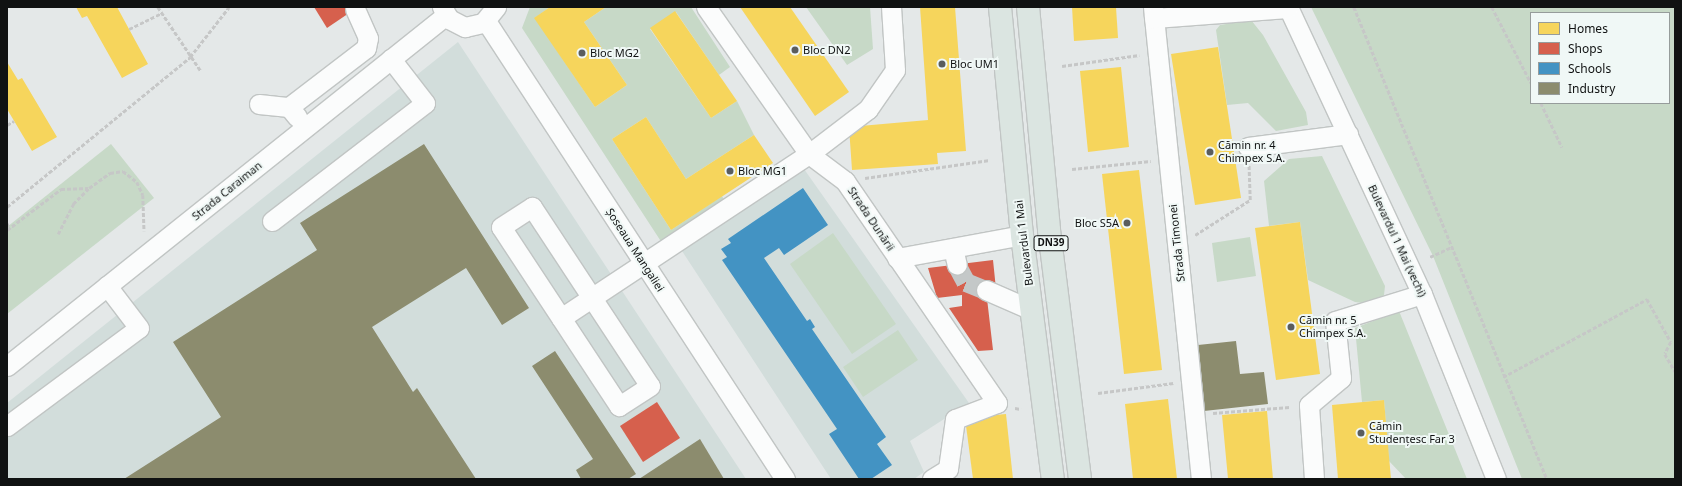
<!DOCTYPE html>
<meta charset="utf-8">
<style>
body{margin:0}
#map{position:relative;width:1682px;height:486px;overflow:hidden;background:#e4e8e8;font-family:"Noto Sans",sans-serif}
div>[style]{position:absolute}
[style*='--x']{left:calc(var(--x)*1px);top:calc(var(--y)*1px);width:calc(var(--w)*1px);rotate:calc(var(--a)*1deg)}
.built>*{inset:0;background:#d2dddb}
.green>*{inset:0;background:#c7d9c7}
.homes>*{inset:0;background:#f6d55c}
.shops>*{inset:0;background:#d6604d}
.schools>*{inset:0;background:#4393c3}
.industry>*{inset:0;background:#8c8c6e}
.minor-tunnel>*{height:19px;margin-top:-9.5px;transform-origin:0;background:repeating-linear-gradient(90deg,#c4c8c8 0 19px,transparent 0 29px)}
.path>*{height:2.5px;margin-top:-1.25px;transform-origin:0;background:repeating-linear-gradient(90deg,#c6c7c7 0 4px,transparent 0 6px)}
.roads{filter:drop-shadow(1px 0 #c1c5c4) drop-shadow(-1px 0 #c1c5c4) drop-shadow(0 1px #c1c5c4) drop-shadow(0 -1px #c1c5c4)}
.minor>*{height:19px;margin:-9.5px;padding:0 9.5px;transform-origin:9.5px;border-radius:9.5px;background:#fbfcfc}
.major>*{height:22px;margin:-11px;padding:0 11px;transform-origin:11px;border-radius:11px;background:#dbe5e1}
.dots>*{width:11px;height:11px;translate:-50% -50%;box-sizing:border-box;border:2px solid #f0f8f6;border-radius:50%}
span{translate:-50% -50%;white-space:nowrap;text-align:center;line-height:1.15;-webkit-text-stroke:4px #f0f8f6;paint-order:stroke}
.shield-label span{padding:1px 3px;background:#f0f8f6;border:1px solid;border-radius:3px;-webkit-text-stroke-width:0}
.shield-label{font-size:10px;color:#101212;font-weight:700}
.poi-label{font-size:11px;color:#101212}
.left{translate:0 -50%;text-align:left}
.right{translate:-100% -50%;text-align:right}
.street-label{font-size:11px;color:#101212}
.frame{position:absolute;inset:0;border:8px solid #101212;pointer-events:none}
.legend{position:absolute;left:1530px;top:12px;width:140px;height:92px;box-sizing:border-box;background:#f0f8f6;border:1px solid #969c9b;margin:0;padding:5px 7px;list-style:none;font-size:12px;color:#101212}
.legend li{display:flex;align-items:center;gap:8px;height:20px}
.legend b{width:20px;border:1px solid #969c9b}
</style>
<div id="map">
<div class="built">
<div style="clip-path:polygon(458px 42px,746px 479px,7px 479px,7px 403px)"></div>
<div style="clip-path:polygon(804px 169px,969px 403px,910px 441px,924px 472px,914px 479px,831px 479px,682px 251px)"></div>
</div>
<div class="green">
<div style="clip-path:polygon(530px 7px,550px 7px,535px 18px,595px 107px,627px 85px,584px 22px,606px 7px,691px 7px,730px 67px,719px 75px,676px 12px,650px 29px,711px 118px,737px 101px,754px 135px,686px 179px,646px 117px,612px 139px,671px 230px,722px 196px,726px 204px,662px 243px,522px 28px)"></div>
<div style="clip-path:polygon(806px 7px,870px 7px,873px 49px,847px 65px)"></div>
<div style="clip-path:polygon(evenodd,1311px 7px,1675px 7px,1675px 479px,1522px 479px,1433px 256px,1311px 7px,1531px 13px,1669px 13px,1669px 103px,1531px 103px,1531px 13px)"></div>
<div style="clip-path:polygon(1251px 20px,1263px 35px,1306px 112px,1308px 125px,1276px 131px,1248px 103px,1227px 105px,1216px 30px,1220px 25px)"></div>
<div style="clip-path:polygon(111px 144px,154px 198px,7px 314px,7px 227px)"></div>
<div style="clip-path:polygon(1322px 156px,1385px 286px,1384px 295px,1370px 304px,1355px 302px,1308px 280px,1300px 222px,1269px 226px,1264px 181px,1289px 159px)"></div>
<div style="clip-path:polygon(833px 233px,896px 324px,852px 354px,790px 264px)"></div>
<div style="clip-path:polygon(1250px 237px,1256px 276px,1217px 282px,1212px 243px)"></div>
<div style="clip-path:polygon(1399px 311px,1467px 479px,1406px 479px,1389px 461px,1384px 400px,1362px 402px,1355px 328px)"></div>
<div style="clip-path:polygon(898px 330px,918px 360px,863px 397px,843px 367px)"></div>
</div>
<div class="homes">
<div style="clip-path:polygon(76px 7px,117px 7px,148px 64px,122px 78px,87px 16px,82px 18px)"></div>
<div style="clip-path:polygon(550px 7px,606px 7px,584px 22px,627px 85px,595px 107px,534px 18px)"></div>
<div style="clip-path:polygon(740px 7px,790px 7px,849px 92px,815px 116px)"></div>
<div style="clip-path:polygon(920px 7px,955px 7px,966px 151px,937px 153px,938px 164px,852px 170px,849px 127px,928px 120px)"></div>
<div style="clip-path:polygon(1072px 7px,1116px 7px,1118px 38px,1074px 41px)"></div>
<div style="clip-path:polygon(675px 11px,737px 101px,711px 118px,650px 28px)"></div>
<div style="clip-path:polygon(1218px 47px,1241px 198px,1195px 205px,1171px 54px)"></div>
<div style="clip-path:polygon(7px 62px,18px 80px,22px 78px,57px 137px,32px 151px,7px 109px)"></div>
<div style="clip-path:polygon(1121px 67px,1129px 147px,1088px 152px,1080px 71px)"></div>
<div style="clip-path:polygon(646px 117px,686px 179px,754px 135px,773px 163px,671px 230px,612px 139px)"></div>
<div style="clip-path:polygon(1139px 170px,1162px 370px,1124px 374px,1102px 174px)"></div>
<div style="clip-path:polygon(1300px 222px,1320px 374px,1276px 380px,1255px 228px)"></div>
<div style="clip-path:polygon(1168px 399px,1177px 479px,1133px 479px,1125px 404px)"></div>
<div style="clip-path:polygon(1384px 400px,1391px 479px,1338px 479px,1332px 405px)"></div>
<div style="clip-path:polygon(1267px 411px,1273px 479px,1228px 479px,1222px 415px)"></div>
<div style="clip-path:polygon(1006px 414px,1013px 479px,973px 479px,965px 418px)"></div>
</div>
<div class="shops">
<div style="clip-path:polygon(314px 7px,358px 7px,327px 28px)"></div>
<div style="clip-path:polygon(993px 260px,996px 289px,986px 290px,993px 350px,978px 351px,949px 308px,962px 306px,962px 295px,937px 298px,928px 268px)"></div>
<div style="clip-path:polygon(657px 402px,680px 438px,643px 462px,620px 426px)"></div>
</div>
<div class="schools">
<div style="clip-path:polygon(803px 188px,828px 225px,784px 255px,779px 248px,764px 258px,807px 321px,810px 319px,815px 327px,812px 329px,886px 437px,877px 444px,892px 465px,871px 479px,859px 479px,829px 434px,837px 429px,722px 260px,727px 257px,721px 249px,731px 243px,728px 239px)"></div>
</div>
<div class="industry">
<div style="clip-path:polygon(424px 144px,529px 308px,502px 325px,466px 268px,372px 327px,413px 392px,417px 388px,476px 479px,124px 479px,221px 417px,173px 342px,317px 250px,300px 223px)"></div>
<div style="clip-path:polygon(1236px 341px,1240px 374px,1264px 372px,1268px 404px,1204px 411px,1198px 345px)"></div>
<div style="clip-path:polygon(555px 351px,636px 474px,628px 479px,581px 479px,576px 470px,593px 459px,532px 366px)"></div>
<div style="clip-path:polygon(700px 439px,724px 479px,639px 479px)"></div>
</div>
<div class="minor-tunnel">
<div style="--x:957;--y:265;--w:19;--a:62"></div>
<div style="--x:966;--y:282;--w:22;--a:22"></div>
</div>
<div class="path">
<div style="--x:158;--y:7;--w:77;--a:56.1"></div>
<div style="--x:1354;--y:7;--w:510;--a:67.76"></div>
<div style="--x:1492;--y:7;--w:85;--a:62.8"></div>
<div style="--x:129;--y:29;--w:37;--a:-26"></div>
<div style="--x:1062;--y:66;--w:78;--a:-8.1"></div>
<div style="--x:1541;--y:103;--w:49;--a:64.5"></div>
<div style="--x:7;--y:125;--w:8;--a:-30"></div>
<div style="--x:1072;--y:169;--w:79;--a:-5.8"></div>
<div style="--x:865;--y:178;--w:126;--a:-8.2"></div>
<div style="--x:7;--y:207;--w:237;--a:-39.3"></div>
<div style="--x:190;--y:57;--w:63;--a:-52"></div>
<div style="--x:7;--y:223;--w:7;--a:63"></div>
<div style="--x:7;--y:230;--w:68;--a:-37.2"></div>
<div style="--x:61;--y:189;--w:27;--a:-2"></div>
<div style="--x:58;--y:234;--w:34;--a:-63"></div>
<div style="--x:73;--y:204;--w:23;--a:-45"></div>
<div style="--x:89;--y:188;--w:26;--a:-36"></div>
<div style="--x:110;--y:173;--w:13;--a:-9"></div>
<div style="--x:123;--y:171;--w:18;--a:38"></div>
<div style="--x:137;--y:182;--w:14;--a:65"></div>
<div style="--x:143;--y:195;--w:36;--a:88"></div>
<div style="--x:1195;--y:235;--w:65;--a:-32.5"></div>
<div style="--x:1250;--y:200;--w:35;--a:-92"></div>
<div style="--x:1430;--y:257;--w:23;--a:-25"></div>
<div style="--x:1503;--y:377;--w:164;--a:-28.4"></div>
<div style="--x:1647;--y:299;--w:49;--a:60.8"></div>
<div style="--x:1671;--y:342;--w:13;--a:117"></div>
<div style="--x:1665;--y:354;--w:20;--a:60"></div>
<div style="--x:1098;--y:393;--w:76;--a:-7.6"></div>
<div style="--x:1015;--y:408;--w:6;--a:9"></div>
<div style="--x:1213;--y:413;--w:77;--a:-4.5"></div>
</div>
<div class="roads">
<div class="minor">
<div style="--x:442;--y:7;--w:14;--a:60"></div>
<div style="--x:449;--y:19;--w:18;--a:27"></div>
<div style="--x:465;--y:27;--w:18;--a:-13"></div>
<div style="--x:483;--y:23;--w:21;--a:-51"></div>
<div style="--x:706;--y:7;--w:179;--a:55"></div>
<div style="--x:809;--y:154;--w:45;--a:36.9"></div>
<div style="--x:845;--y:181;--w:269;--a:55.6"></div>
<div style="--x:997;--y:403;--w:45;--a:159.1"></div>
<div style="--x:955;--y:419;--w:50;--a:98"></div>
<div style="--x:948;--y:469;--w:19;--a:148"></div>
<div style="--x:1153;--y:7;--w:474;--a:84.2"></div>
<div style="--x:1288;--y:7;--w:317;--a:65"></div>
<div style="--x:1422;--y:294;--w:199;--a:68.2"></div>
<div style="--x:1154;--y:18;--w:134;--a:-4.3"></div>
<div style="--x:486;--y:21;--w:547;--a:56.86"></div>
<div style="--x:259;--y:104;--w:30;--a:6"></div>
<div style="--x:289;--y:107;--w:13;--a:51"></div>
<div style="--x:289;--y:107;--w:97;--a:-37.5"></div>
<div style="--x:366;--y:48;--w:10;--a:-79"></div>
<div style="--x:368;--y:38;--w:32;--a:-114"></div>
<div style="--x:1248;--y:147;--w:101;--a:-7.4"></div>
<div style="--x:532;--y:207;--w:214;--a:56.6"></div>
<div style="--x:650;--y:386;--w:37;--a:147"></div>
<div style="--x:619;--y:406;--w:214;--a:-123.4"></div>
<div style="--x:501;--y:227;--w:37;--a:-33"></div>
<div style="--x:272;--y:221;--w:193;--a:-37.6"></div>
<div style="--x:425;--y:103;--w:56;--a:-127.7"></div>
<div style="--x:953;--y:248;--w:17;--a:77"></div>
<div style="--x:897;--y:258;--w:127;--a:-10.4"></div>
<div style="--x:986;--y:290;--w:50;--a:23.5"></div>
<div style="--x:561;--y:318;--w:297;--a:-33.5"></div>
<div style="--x:809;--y:154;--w:74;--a:-37.3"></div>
<div style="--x:868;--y:109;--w:47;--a:-55.3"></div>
<div style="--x:895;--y:70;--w:63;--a:-93.6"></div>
<div style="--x:7;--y:366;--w:562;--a:-38.64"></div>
<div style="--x:7;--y:426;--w:164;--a:-36.6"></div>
<div style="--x:139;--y:328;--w:53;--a:-127.3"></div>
<div style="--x:1314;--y:479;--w:74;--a:-93.9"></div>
<div style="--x:1309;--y:405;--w:42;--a:-40.2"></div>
<div style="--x:1341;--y:378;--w:57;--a:-96"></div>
<div style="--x:1335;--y:321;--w:91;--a:-17.2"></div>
</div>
<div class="major">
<div style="--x:1000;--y:7;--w:229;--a:84.5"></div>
<div style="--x:1022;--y:235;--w:246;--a:82.8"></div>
<div style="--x:1028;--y:7;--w:224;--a:84.6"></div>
<div style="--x:1049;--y:230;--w:251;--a:82.9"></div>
</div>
</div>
<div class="dots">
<div style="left:795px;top:50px;background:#5a5d5d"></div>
<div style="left:582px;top:53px;background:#5a5d5d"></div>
<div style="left:942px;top:64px;background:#5a5d5d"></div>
<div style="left:1210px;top:152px;background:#5a5d5d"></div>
<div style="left:730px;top:171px;background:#5a5d5d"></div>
<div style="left:1127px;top:223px;background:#5a5d5d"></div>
<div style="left:1291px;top:327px;background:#5a5d5d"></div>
<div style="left:1361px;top:433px;background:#5a5d5d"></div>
</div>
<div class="shield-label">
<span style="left:1051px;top:243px">DN39</span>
</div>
<div class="poi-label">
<span class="left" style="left:803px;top:50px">Bloc DN2</span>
<span class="left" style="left:590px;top:53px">Bloc MG2</span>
<span class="left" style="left:950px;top:64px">Bloc UM1</span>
<span class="left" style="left:1218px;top:152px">Cămin nr. 4<br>Chimpex S.A.</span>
<span class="left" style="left:738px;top:171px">Bloc MG1</span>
<span class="right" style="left:1119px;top:223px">Bloc S5A</span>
<span class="left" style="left:1299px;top:327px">Cămin nr. 5<br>Chimpex S.A.</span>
<span class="left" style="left:1369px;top:433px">Cămin<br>Studențesc Far 3</span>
</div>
<div class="street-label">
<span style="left:227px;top:191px;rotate:-39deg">Strada Caraiman</span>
<span style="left:871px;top:219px;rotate:56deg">Strada Dunării</span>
<span style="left:1397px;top:241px;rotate:65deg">Bulevardul 1 Mai (vechi)</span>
<span style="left:1024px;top:243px;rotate:-97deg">Bulevardul 1 Mai</span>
<span style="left:1177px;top:243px;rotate:-96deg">Strada Timonei</span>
<span style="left:635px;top:250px;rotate:57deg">Șoseaua Mangaliei</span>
</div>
<div class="frame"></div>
<ul class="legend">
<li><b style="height:11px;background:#f6d55c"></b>Homes</li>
<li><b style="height:11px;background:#d6604d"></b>Shops</li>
<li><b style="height:11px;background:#4393c3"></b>Schools</li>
<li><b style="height:11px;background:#8c8c6e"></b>Industry</li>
</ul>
</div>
